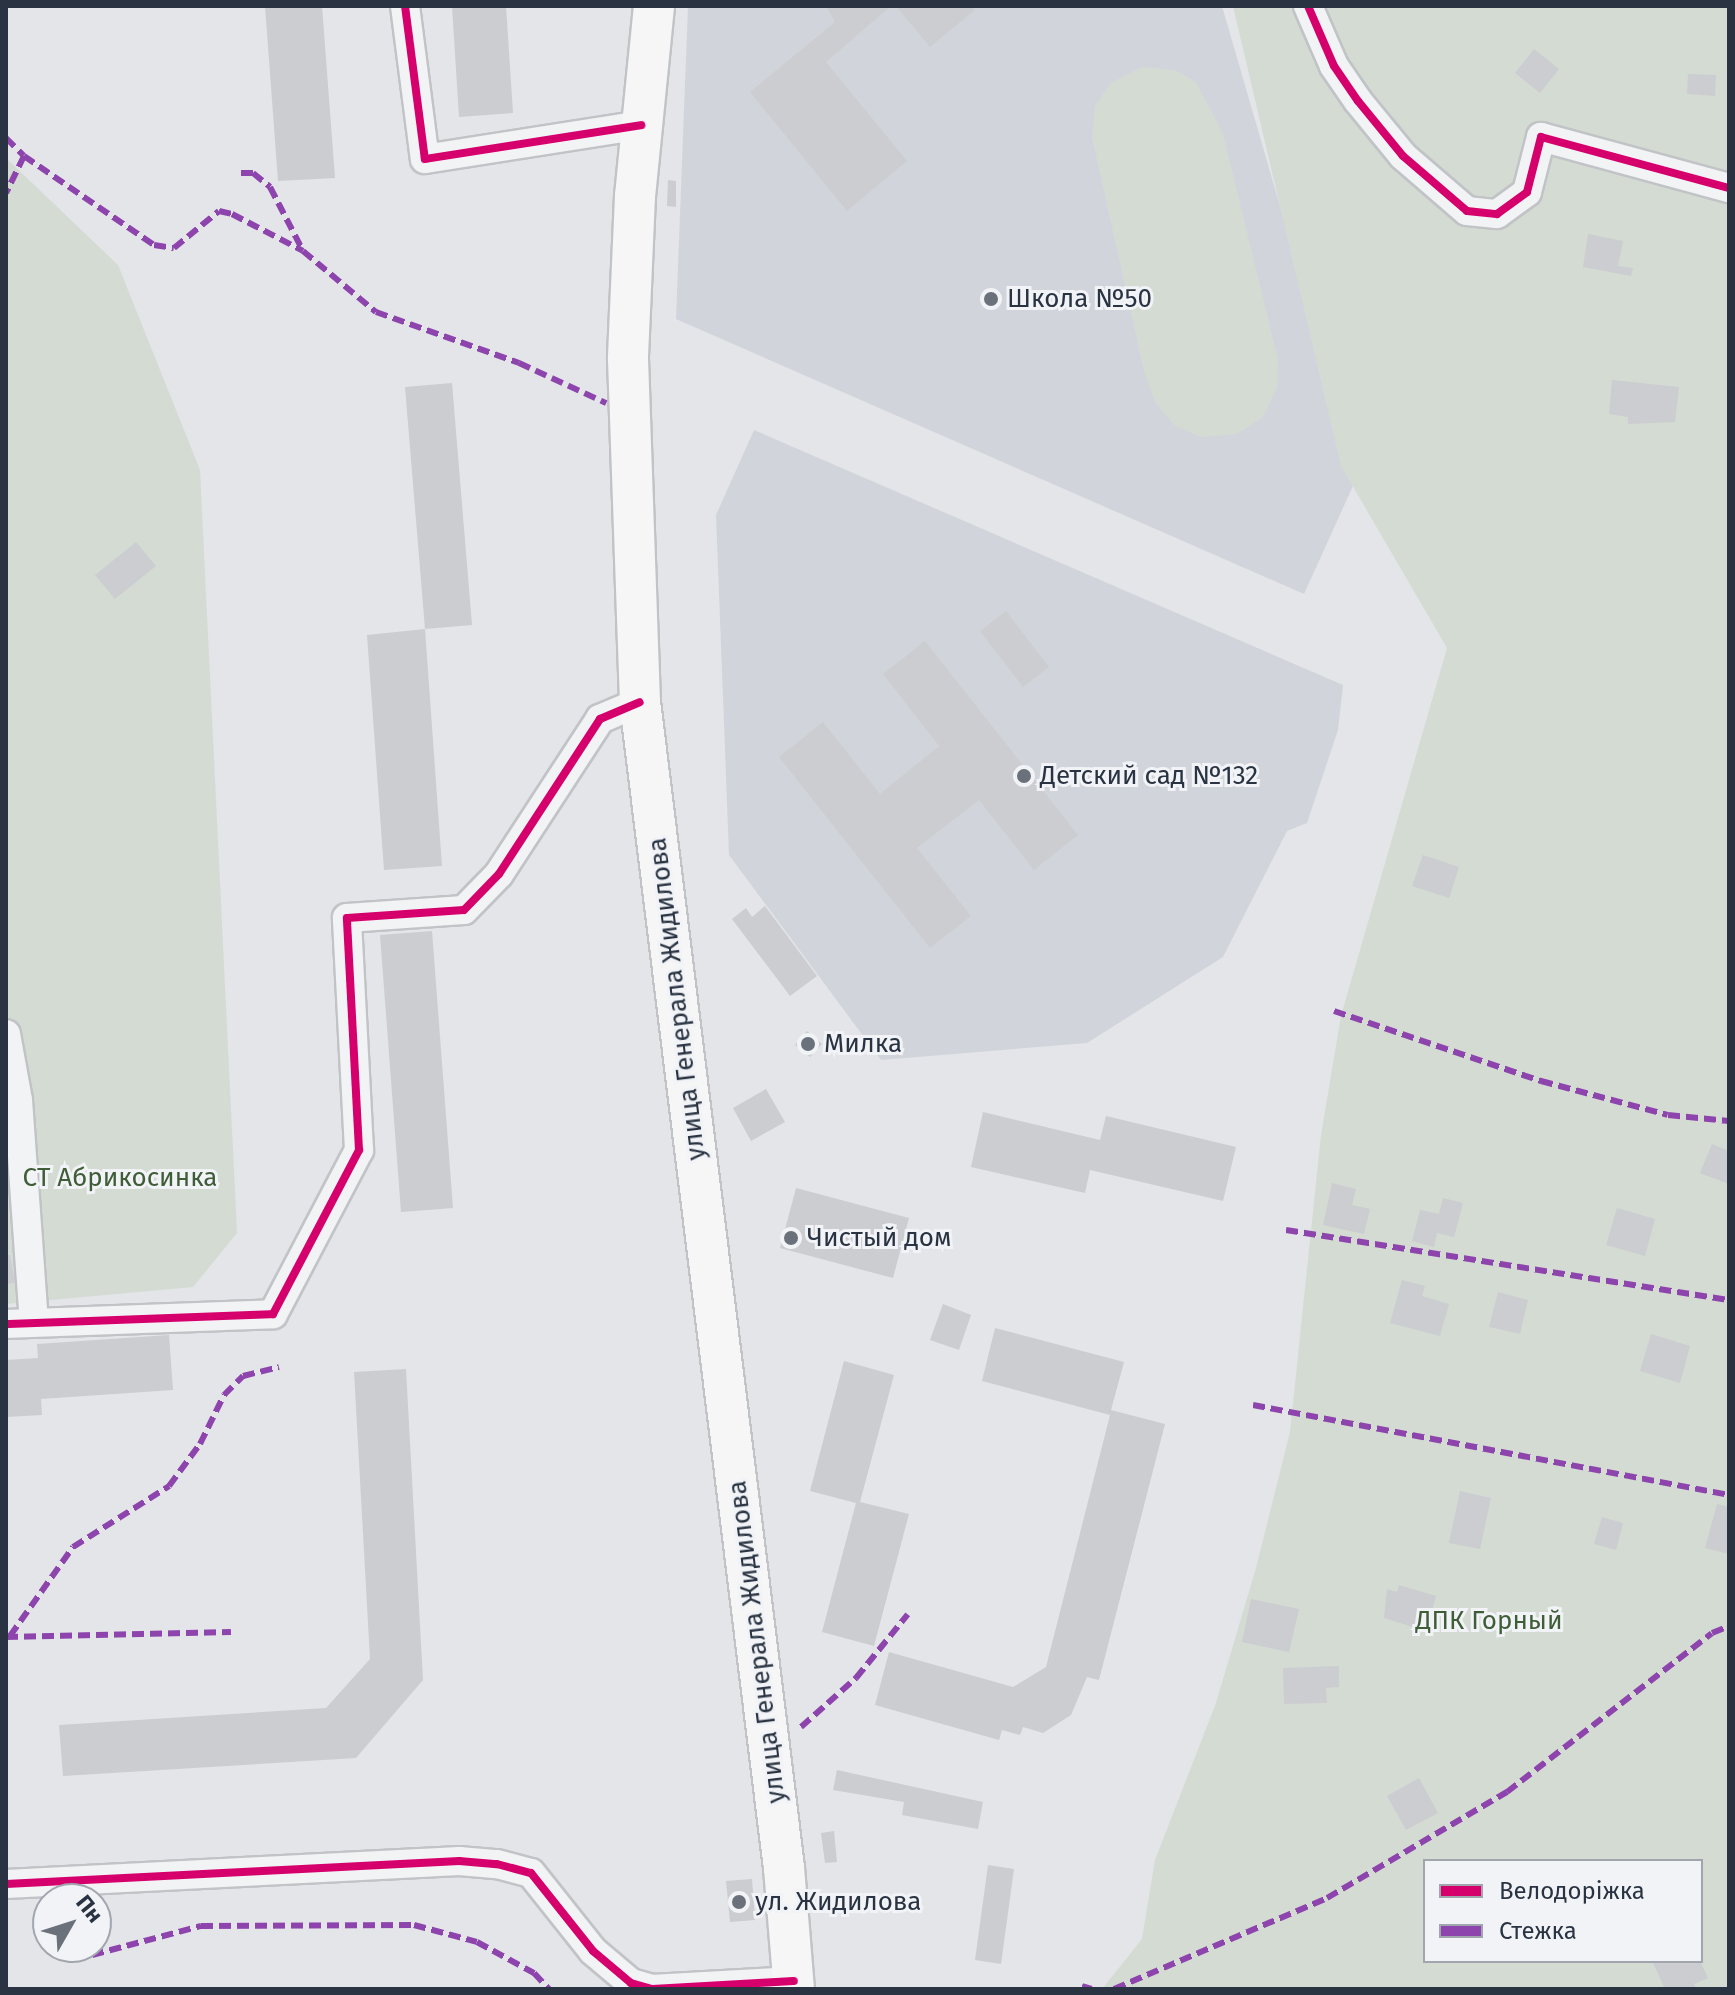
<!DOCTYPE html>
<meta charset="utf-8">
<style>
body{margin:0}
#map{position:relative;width:1735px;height:1995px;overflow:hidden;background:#e3e5e8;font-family:"Fira Sans",sans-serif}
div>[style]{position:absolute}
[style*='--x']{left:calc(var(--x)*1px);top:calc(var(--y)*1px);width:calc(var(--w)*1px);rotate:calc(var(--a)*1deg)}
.built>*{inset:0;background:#d1d5db}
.green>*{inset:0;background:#d4dbd3}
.building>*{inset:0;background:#cbcdd0}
.roads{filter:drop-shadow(2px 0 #c1c3c6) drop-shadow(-2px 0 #c1c3c6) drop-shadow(0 2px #c1c3c6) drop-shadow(0 -2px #c1c3c6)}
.minor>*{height:28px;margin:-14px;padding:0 14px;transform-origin:14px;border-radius:14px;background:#f2f3f5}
.secondary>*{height:40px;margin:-20px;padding:0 20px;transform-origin:20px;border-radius:20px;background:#f6f6f7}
.quiet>*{height:6px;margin-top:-3px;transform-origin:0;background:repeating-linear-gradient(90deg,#8e44ad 0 12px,transparent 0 18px)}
.cycleway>*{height:8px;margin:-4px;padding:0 4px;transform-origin:4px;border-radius:4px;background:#d6006c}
.dots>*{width:22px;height:22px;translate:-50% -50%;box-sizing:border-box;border:4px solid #f1f3f7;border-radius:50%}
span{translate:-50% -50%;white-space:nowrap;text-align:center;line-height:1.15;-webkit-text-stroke:6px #f1f3f7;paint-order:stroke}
.poi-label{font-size:26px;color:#293341}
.left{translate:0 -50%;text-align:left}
.street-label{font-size:26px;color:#293341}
.park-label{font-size:26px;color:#3f5d37}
.frame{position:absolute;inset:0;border:8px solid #293341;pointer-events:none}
.legend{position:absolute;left:1423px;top:1859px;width:280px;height:104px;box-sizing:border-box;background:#f1f3f7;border:2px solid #a1a6ae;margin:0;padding:10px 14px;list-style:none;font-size:24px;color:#293341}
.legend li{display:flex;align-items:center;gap:16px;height:40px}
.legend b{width:40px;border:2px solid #a1a6ae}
.north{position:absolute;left:32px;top:1883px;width:80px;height:80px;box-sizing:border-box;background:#f1f3f7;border:2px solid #a1a6ae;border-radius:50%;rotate:51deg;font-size:22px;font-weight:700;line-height:32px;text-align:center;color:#293341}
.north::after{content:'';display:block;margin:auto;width:28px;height:36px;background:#6a717b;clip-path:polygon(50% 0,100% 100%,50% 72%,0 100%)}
</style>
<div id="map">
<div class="built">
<div style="clip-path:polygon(688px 6px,1222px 6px,1358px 475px,1304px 594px,676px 319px)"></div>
<div style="clip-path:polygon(754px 430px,1343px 685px,1338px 730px,1307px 823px,1287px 831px,1223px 957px,1087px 1043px,881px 1060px,729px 855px,716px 515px)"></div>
</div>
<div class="green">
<div style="clip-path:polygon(evenodd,1233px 6px,1729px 6px,1729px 1989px,1102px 1989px,1142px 1939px,1155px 1860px,1216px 1703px,1256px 1568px,1290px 1432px,1321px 1135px,1341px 1016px,1447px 648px,1341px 466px,1233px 6px,1425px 1861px,1701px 1861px,1701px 1961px,1425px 1961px,1425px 1861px)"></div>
<div style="clip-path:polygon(1142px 67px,1175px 70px,1196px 82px,1223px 134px,1278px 360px,1277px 388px,1263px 417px,1237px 434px,1200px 437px,1174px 425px,1155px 402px,1144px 371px,1092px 137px,1095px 106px,1111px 83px)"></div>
<div style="clip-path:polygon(6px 158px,118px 265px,200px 470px,237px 1233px,193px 1287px,6px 1304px)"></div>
</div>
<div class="building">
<div style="clip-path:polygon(265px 6px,322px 6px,335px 178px,278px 181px)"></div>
<div style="clip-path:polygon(452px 6px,506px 6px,513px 113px,459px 117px)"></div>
<div style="clip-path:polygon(826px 6px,891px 6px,826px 62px,907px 161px,847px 211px,750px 92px,835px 22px)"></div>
<div style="clip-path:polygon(896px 6px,971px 6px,975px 10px,930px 47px)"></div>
<div style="clip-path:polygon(1534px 49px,1559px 69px,1540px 93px,1515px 73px)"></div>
<div style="clip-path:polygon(1688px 74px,1716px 75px,1715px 96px,1687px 94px)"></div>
<div style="clip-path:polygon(668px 180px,676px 181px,676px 207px,667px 206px)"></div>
<div style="clip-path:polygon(1588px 234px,1623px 241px,1618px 266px,1633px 268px,1631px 276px,1583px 267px)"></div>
<div style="clip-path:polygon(1612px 380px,1679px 387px,1675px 422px,1628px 424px,1628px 417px,1609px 414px)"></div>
<div style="clip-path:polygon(452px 383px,472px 625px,425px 629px,405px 387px)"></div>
<div style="clip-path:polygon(136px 542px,156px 566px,115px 599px,95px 575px)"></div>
<div style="clip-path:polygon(1006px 611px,1049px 667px,1023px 687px,980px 631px)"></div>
<div style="clip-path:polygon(425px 629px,442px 866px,384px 870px,367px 635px)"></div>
<div style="clip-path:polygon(925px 641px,1078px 835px,1034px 870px,979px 800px,917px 848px,971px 916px,930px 948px,779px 757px,823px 722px,880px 794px,939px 746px,883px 674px)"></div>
<div style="clip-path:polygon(1423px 855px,1459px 867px,1449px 898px,1412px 886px)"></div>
<div style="clip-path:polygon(765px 906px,817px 976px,790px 996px,732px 919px,746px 908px,752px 917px)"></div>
<div style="clip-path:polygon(432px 931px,453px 1208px,401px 1212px,380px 935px)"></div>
<div style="clip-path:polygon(807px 1031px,822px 1044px,810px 1057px,795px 1045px)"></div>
<div style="clip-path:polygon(766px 1089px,785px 1122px,751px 1141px,733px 1108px)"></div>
<div style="clip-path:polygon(983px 1112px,1100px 1140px,1106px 1116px,1236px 1147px,1223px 1201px,1090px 1170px,1085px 1193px,971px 1167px)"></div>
<div style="clip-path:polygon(1712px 1144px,1729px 1151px,1729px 1184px,1700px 1173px)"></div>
<div style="clip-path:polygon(1332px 1183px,1356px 1189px,1352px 1205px,1370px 1209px,1364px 1234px,1323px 1225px)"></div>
<div style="clip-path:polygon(796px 1188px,909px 1218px,893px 1278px,780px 1248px)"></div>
<div style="clip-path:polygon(1443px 1198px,1463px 1203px,1454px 1237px,1437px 1233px,1434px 1247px,1412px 1241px,1420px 1210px,1439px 1214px)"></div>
<div style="clip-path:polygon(1617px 1208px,1655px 1219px,1645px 1256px,1606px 1245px)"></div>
<div style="clip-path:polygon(6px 1255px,10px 1255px,15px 1283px,6px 1284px)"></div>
<div style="clip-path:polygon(1402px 1280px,1425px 1286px,1422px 1296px,1449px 1304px,1440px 1336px,1390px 1323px)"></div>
<div style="clip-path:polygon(1498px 1292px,1528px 1300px,1520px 1334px,1489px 1327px)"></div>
<div style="clip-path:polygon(943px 1304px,971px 1315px,959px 1350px,930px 1340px)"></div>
<div style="clip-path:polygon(995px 1328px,1124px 1362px,1111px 1410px,1165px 1424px,1099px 1680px,1087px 1677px,1071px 1715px,1043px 1733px,1023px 1727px,1020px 1735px,1002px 1730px,999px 1740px,875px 1705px,889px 1652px,1013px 1687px,1046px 1667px,1110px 1415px,982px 1381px)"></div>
<div style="clip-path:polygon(1651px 1334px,1690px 1346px,1680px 1383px,1640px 1371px)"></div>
<div style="clip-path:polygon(169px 1335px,173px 1390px,41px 1399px,42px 1415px,6px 1417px,6px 1360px,38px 1358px,37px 1344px)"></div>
<div style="clip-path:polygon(844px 1361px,894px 1375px,860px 1502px,909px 1514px,874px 1646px,822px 1632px,856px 1503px,810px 1491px)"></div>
<div style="clip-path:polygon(406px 1369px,423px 1680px,356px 1758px,63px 1776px,59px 1725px,326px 1708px,370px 1659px,354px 1372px)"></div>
<div style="clip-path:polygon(1460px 1491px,1491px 1498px,1480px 1549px,1449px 1543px)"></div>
<div style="clip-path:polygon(1717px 1504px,1729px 1507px,1729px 1554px,1705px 1548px)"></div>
<div style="clip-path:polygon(1602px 1517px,1623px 1523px,1616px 1550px,1594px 1544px)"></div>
<div style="clip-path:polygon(1399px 1585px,1436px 1596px,1426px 1631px,1384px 1618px,1387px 1589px,1397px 1592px)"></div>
<div style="clip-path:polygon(1251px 1599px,1299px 1609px,1289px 1652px,1242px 1642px)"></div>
<div style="clip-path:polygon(1339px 1666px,1339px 1687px,1326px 1688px,1327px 1703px,1284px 1704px,1283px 1668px)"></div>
<div style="clip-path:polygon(837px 1770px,983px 1802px,978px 1829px,902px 1815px,904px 1802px,833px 1790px)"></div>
<div style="clip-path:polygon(1419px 1778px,1438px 1813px,1406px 1830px,1387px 1796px)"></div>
<div style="clip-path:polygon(834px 1831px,837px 1862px,825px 1863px,821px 1833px)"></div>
<div style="clip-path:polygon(988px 1865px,1014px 1869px,1001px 1964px,975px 1960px)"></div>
<div style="clip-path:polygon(752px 1879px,755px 1920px,730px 1922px,726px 1881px)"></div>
<div style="clip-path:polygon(1700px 1961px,1708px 1978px,1694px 1984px,1696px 1989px,1665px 1989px,1653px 1963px)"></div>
</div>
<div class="roads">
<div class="minor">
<div style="--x:405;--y:6;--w:154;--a:82.6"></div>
<div style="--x:425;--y:159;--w:219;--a:-8.9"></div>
<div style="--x:1308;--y:6;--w:65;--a:66.6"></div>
<div style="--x:1334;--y:66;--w:42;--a:55.6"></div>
<div style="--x:1358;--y:101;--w:71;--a:50.7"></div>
<div style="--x:1403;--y:156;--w:84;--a:40.7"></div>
<div style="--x:1467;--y:211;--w:30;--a:6"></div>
<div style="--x:1497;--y:214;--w:37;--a:-36"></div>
<div style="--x:1527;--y:192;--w:57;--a:-75.7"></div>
<div style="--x:1541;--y:137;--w:195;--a:15.2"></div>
<div style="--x:6;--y:1034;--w:67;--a:79.7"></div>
<div style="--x:18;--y:1100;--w:222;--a:85.9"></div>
<div style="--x:6;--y:1324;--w:267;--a:-2.1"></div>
<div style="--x:273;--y:1314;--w:185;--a:-62.3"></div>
<div style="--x:359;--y:1150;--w:232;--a:-93"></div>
<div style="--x:347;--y:918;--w:117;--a:-3.9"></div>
<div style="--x:464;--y:910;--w:50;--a:-45.8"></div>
<div style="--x:499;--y:874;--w:185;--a:-56.9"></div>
<div style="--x:600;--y:719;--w:43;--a:-23"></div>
<div style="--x:6;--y:1884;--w:454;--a:-2.9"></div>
<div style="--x:459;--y:1861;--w:38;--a:5"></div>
<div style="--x:497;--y:1864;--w:35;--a:15"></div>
<div style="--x:531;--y:1873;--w:100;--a:51.5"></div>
<div style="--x:593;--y:1951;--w:50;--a:40.1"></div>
<div style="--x:631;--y:1983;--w:22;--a:16"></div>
<div style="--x:652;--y:1989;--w:142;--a:-3.2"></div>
</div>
<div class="secondary">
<div style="--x:654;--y:6;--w:191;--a:95.7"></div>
<div style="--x:635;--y:196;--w:163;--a:92.5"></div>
<div style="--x:628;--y:359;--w:343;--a:88"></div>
<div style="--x:640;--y:702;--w:1175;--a:82.96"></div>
<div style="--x:784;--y:1868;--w:121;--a:85.3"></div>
</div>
</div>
<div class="quiet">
<div style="--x:6;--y:138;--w:25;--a:45"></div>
<div style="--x:24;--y:156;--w:41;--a:115.9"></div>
<div style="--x:24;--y:156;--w:158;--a:34.4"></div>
<div style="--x:154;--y:245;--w:20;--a:9"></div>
<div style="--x:174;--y:248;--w:58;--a:-39.4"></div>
<div style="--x:219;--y:211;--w:13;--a:13"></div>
<div style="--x:232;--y:214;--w:80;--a:27.5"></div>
<div style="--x:303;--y:251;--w:95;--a:39.9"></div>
<div style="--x:376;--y:312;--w:152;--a:19.6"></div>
<div style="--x:519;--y:363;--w:96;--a:24.7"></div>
<div style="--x:241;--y:173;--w:12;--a:0"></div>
<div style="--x:253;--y:173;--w:22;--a:39"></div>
<div style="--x:270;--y:187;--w:72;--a:62.7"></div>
<div style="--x:1334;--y:1011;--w:219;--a:18.7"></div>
<div style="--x:1541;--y:1081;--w:131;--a:15"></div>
<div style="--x:1668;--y:1115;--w:61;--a:5.6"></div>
<div style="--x:1286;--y:1230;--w:448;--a:9"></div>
<div style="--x:1253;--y:1405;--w:484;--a:10.7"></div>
<div style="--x:10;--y:1636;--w:109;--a:-54.7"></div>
<div style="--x:73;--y:1547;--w:114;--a:-32.4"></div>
<div style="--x:169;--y:1486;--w:52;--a:-53.6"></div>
<div style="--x:200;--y:1444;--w:55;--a:-63.9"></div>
<div style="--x:224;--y:1395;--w:27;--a:-45"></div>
<div style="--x:243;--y:1376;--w:37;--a:-14"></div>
<div style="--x:6;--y:1637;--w:225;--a:-1.3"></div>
<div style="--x:801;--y:1727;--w:74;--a:-41.7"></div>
<div style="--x:856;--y:1678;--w:82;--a:-50.9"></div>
<div style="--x:92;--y:1955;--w:113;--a:-14.9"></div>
<div style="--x:201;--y:1926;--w:213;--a:-0.3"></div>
<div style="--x:414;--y:1925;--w:65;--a:15.1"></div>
<div style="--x:477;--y:1942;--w:65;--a:28.5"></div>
<div style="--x:534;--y:1973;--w:22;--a:47"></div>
<div style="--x:1082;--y:1986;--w:10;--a:17"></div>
<div style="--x:1114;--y:1989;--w:232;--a:-23.1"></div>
<div style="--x:1327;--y:1898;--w:209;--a:-30.5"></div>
<div style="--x:1507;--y:1792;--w:259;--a:-37.8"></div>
<div style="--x:1712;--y:1633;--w:18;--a:-22"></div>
</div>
<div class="cycleway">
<div style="--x:405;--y:6;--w:154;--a:82.6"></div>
<div style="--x:425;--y:159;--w:219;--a:-8.9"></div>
<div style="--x:1308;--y:6;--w:65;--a:66.6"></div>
<div style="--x:1334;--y:66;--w:42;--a:55.6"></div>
<div style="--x:1358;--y:101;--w:71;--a:50.7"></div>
<div style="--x:1403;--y:156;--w:84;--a:40.7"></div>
<div style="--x:1467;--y:211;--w:30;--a:6"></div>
<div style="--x:1497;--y:214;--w:37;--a:-36"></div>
<div style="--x:1527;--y:192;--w:57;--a:-75.7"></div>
<div style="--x:1541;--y:137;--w:195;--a:15.2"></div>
<div style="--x:6;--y:1324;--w:267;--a:-2.1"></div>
<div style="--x:273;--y:1314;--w:185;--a:-62.3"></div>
<div style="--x:359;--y:1150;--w:232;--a:-93"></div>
<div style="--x:347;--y:918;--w:117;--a:-3.9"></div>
<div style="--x:464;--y:910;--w:50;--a:-45.8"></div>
<div style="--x:499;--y:874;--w:185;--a:-56.9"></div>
<div style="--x:600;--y:719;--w:43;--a:-23"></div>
<div style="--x:6;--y:1884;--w:454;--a:-2.9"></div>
<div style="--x:459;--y:1861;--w:38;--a:5"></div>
<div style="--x:497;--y:1864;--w:35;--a:15"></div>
<div style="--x:531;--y:1873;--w:100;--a:51.5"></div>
<div style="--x:593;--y:1951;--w:50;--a:40.1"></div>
<div style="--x:631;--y:1983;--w:22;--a:16"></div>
<div style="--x:652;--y:1989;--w:142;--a:-3.2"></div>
</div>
<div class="dots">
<div style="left:991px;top:299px;background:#6a717b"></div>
<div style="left:1024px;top:776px;background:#6a717b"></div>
<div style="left:808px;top:1044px;background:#6a717b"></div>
<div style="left:791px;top:1238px;background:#6a717b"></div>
<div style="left:739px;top:1902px;background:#6a717b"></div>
</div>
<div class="poi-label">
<span class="left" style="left:1007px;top:299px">Школа №50</span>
<span class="left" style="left:1040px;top:776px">Детский сад №132</span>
<span class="left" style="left:824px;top:1044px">Милка</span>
<span class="left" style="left:807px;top:1238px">Чистый дом</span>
<span class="left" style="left:755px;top:1902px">ул. Жидилова</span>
</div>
<div class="street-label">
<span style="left:677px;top:999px;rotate:-97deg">улица Генерала Жидилова</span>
<span style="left:757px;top:1642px;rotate:-97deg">улица Генерала Жидилова</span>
</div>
<div class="park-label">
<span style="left:120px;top:1178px">СТ Абрикосинка</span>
<span style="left:1489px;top:1621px">ДПК Горный</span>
</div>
<div class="frame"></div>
<ul class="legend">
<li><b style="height:10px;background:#d6006c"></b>Велодоріжка</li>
<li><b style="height:10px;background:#8e44ad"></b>Стежка</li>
</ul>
<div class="north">Пн</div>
</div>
